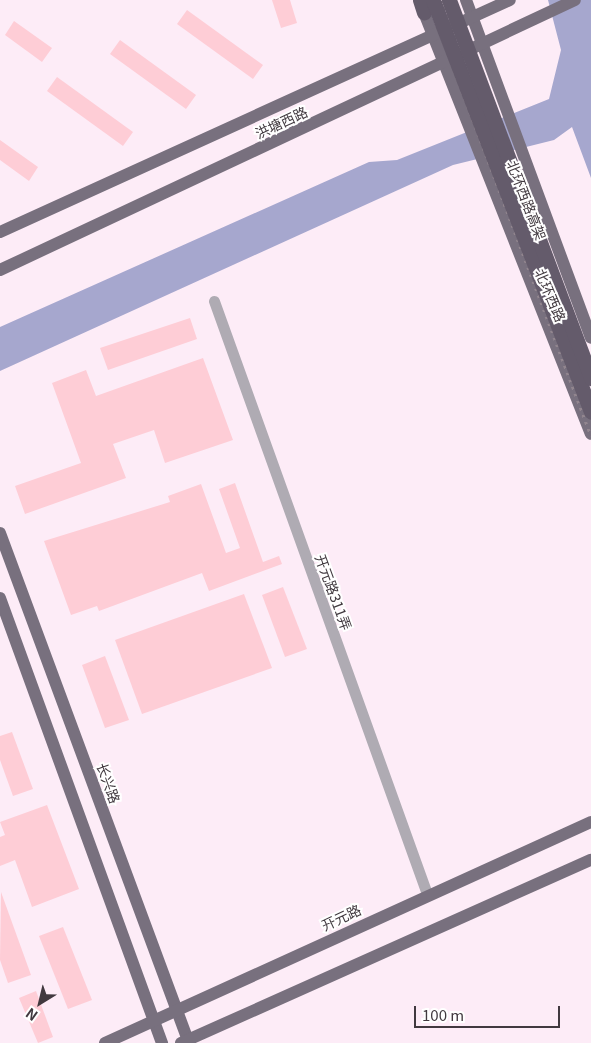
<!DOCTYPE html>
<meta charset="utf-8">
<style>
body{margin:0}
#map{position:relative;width:591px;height:1043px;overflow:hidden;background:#fdecf7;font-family:Georgia,"Noto Sans SC",serif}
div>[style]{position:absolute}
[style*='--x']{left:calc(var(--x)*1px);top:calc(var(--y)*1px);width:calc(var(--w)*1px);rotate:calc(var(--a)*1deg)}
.water>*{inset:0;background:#a6a7ce}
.building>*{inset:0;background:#fecdd6}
.minor>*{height:11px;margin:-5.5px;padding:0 5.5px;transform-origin:5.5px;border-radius:5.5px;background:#afabb3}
.major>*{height:12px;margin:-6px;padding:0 6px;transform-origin:6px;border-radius:6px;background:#78707e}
.highway>*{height:15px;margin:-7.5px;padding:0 7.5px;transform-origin:7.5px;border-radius:7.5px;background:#645b6b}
.rail>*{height:3px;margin-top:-1.5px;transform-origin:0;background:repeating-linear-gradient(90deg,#92868f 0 2.5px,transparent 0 7.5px)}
.highway-bridge>*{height:15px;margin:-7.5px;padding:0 7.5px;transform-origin:7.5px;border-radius:7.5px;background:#645b6b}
span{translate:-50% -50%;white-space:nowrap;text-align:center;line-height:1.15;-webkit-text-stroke:4px #fff;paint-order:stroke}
.street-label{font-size:14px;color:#41393f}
.north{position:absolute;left:15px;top:978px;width:50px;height:50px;-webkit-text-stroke:4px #fff;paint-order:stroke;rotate:216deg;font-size:14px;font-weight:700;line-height:20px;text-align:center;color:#41393f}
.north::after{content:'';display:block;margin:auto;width:18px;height:22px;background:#41393f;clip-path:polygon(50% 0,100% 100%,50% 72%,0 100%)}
.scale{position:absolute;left:414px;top:1006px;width:146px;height:22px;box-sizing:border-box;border:2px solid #41393f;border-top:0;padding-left:6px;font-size:15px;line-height:18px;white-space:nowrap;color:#41393f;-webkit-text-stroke:4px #fff;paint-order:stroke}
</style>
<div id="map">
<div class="water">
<div style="clip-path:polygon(548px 0,591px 0,591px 178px,572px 127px,554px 140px,453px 165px,0 371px,0 327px,369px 162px,397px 160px,549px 99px,561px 50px)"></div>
</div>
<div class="building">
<div style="clip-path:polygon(272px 0,290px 0,297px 23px,281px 28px)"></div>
<div style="clip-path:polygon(187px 10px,263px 65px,253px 79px,177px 24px)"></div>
<div style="clip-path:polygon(14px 21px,52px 48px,42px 62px,5px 35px)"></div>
<div style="clip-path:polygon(120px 40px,196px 95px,186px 109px,110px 54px)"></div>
<div style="clip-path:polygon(57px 77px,133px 132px,123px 146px,47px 91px)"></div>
<div style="clip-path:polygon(0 140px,38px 167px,29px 181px,0 160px)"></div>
<div style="clip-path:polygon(190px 318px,197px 339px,108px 370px,100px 348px)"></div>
<div style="clip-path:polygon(203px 358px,233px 440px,165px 463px,154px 430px,113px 444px,126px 478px,25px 514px,15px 486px,81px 463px,52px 383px,86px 370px,96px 396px)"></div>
<div style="clip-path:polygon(235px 483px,263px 562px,279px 556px,282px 564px,209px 591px,202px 573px,99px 611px,97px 606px,71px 615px,44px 541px,170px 502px,168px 496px,201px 484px,226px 553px,240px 548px,219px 489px)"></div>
<div style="clip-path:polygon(283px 587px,307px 649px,285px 657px,262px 595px)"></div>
<div style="clip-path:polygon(244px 594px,272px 668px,142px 714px,115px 640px)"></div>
<div style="clip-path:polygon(105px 656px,129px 720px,105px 728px,82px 665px)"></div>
<div style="clip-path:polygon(12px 732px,33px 789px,13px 796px,0 760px,0 736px)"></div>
<div style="clip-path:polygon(47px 805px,79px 889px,32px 907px,15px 860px,0 866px,0 837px,5px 835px,0 822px)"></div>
<div style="clip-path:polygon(1px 892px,31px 975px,8px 983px,0 960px)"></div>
<div style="clip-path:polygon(63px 927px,92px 1000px,68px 1009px,39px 936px)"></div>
<div style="clip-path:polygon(36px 991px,53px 1037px,38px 1043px,19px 998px)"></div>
</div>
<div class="minor">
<div style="--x:214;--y:301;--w:630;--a:70.24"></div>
</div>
<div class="major">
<div style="--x:466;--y:0;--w:360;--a:69.7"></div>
<div style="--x:421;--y:5;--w:461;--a:68.4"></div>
<div style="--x:0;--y:232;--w:560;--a:-24.46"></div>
<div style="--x:0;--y:270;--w:635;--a:-25.15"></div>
<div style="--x:0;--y:533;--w:544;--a:69.67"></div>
<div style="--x:0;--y:598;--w:474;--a:70"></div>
<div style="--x:105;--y:1043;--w:534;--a:-24.45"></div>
<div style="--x:181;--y:1043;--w:449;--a:-24.1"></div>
</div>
<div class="highway">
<div style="--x:420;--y:0;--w:13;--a:72"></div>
</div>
<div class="rail">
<div style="--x:428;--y:0;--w:465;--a:69.5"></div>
<div style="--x:442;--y:0;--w:425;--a:69.5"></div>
</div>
<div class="highway-bridge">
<div style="--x:433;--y:0;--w:441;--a:69"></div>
<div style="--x:449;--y:0;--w:404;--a:69.4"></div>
</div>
<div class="street-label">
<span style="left:281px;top:122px;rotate:-25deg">洪塘西路</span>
<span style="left:527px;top:200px;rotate:69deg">北环西路高架</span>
<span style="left:551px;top:295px;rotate:67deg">北环西路</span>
<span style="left:334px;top:592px;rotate:70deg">开元路311弄</span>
<span style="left:109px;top:783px;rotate:70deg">长兴路</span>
<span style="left:341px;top:917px;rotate:-25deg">开元路</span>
</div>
<div class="north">N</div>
<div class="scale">100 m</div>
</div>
